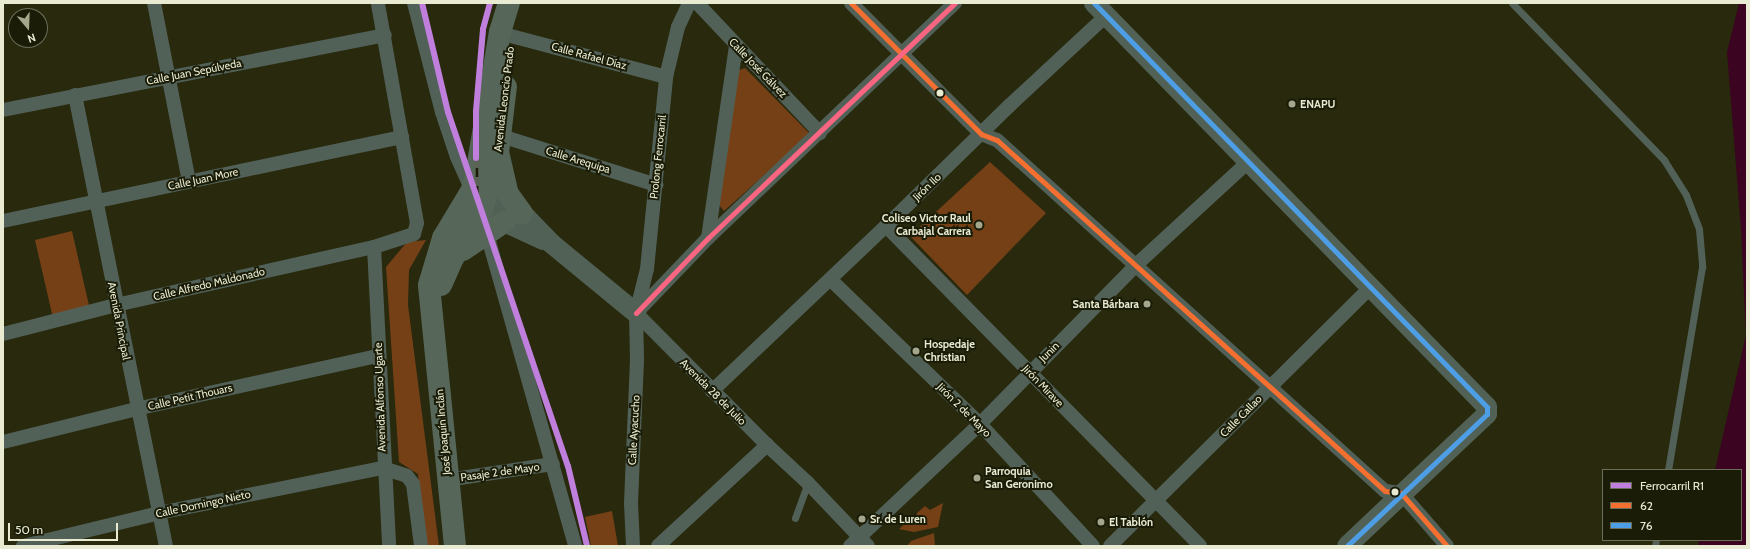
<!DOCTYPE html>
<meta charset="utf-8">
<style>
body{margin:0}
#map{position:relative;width:1750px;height:549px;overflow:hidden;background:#28290d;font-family:Cabin,sans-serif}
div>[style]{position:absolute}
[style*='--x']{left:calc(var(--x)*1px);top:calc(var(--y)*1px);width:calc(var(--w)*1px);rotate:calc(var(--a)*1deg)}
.green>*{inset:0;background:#764017}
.water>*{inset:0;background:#3b0421}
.lane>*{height:7px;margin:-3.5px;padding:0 3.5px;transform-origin:3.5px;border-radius:3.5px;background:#526158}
.street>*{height:14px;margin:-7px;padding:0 7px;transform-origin:7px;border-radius:7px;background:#526158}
.secondary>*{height:20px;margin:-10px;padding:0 10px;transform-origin:10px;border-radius:10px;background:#526155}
.primary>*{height:22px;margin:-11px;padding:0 11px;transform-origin:11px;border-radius:11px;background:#56675a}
.rail>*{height:4.5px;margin-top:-2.25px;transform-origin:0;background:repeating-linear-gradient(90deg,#1a1c07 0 9px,#5b6354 0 18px);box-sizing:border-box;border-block:1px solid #5b6354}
.bus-1>*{height:5px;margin:-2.5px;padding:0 2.5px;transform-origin:2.5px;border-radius:2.5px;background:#f46f30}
.bus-2>*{height:5px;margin:-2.5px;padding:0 2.5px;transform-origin:2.5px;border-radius:2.5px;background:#4d9ee5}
.bus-3>*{height:5px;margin:-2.5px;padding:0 2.5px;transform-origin:2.5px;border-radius:2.5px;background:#fa6682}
.rail-1>*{height:6px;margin:-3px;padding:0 3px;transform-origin:3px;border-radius:3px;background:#c07fdc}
.dots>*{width:11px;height:11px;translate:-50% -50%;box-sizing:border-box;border:2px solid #1a1c07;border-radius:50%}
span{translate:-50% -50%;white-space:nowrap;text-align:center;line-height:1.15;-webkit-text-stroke:4px #1a1c07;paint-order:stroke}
.street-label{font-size:11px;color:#e8ebd1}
.poi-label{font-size:11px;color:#e8ebd1;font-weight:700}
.left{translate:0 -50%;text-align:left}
.right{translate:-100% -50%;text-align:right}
.frame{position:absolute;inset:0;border:4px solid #e8ebd1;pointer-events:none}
.legend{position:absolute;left:1602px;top:469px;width:140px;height:72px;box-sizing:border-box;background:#1a1c07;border:1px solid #6c6f58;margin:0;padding:5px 7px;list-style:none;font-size:12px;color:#e8ebd1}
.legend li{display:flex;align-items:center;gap:8px;height:20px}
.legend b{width:20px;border:1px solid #6c6f58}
.north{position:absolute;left:8px;top:8px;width:40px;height:40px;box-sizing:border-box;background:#1a1c07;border:1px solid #6c6f58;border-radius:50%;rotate:161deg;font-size:11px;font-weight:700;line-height:16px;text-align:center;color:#e8ebd1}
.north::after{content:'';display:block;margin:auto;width:14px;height:18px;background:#a5a78c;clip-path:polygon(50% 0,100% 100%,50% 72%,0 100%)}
.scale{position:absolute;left:8px;top:523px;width:110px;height:18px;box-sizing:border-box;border:2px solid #e8ebd1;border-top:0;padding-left:5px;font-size:12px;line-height:14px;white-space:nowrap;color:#e8ebd1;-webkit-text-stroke:3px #1a1c07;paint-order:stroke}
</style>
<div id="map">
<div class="green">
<div style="clip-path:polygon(745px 68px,810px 134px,724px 211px,719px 205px,739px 70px)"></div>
<div style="clip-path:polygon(990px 162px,1046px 213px,967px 295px,910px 236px)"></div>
<div style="clip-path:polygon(72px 231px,90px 310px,53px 318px,35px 240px)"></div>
<div style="clip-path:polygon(426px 240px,409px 270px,408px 305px,439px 546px,425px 546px,418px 474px,399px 462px,386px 267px,407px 242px)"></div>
<div style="clip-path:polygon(943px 503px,938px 527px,914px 532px,899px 529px,925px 506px,930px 510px)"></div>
<div style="clip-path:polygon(612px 511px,618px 546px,591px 546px,585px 517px)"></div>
<div style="clip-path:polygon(934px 533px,935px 546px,907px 546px,911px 541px)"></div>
</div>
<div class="water">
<div style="clip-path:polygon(1739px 3px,1747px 3px,1747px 546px,1698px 546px,1699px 540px,1741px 540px,1741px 470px,1715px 470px,1746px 335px,1741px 229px,1727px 52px)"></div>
</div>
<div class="lane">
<div style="--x:1512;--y:3;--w:219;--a:45.9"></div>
<div style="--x:1664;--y:160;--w:41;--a:57.8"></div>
<div style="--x:1686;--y:195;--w:36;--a:69"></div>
<div style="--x:1699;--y:229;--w:38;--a:85"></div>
<div style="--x:1702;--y:267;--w:206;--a:99.5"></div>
<div style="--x:795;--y:518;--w:37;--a:-70"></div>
<div style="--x:1655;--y:546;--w:6;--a:-81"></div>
</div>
<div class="street">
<div style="--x:154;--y:3;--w:181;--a:78.9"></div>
<div style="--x:414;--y:3;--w:113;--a:75.6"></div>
<div style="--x:442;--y:112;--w:47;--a:71.6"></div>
<div style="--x:457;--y:157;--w:36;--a:66"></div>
<div style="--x:697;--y:3;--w:179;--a:46.6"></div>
<div style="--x:851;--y:3;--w:185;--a:45.2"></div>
<div style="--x:981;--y:134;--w:17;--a:21"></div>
<div style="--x:997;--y:140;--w:523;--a:42.13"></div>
<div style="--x:1385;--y:491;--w:16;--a:7"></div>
<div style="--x:1401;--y:493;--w:70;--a:49"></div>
<div style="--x:511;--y:36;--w:160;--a:14.8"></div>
<div style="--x:75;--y:95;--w:460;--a:78.6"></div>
<div style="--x:3;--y:110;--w:389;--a:-11.1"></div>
<div style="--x:501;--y:136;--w:163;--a:17.5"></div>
<div style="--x:3;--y:221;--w:408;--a:-11.9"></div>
<div style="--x:886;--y:226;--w:448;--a:45.5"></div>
<div style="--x:485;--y:227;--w:331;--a:74.2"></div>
<div style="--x:708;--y:238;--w:194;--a:-81.7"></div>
<div style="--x:374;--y:247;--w:299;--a:87.1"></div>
<div style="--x:831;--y:280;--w:207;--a:44"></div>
<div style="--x:980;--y:424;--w:166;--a:47.2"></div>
<div style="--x:636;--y:313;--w:104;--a:-46.2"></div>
<div style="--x:708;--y:238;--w:341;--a:-43.6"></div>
<div style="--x:636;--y:313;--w:186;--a:45.2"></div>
<div style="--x:767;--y:445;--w:56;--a:42.8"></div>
<div style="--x:808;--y:483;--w:87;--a:46.4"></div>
<div style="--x:3;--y:334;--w:117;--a:-14.4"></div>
<div style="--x:116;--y:305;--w:264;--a:-12.7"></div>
<div style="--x:374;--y:247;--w:42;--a:-18"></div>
<div style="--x:414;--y:234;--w:11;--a:-75"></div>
<div style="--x:417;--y:223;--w:223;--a:-100.1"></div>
<div style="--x:712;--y:391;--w:240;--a:-43.5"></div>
<div style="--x:886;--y:226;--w:172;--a:-44.3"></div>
<div style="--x:1009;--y:106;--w:132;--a:-42.9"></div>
<div style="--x:3;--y:442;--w:137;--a:-13.9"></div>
<div style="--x:136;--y:409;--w:248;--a:-12.4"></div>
<div style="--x:447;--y:480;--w:107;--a:-8.6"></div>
<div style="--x:23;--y:546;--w:140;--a:-13.6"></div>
<div style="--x:159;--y:513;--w:228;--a:-11.4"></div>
<div style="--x:383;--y:468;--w:25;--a:18"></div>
<div style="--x:407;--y:476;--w:10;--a:53"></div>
<div style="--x:413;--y:484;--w:63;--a:82.6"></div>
<div style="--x:633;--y:546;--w:43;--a:-92.7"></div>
<div style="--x:631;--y:503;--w:144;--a:-87.6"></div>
<div style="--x:637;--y:359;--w:46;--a:-91.2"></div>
<div style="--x:636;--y:313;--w:45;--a:-76"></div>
<div style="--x:647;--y:269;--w:193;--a:-84.3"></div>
<div style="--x:666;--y:77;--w:51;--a:-76.5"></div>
<div style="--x:678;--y:27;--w:26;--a:-65"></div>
<div style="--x:658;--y:546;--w:149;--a:-42.8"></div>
<div style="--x:850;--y:546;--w:178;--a:-43.2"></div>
<div style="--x:980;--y:424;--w:223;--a:-45.5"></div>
<div style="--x:1136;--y:265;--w:155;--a:-42.6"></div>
<div style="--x:1110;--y:546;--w:369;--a:-44.8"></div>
</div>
<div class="secondary">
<div style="--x:1094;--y:3;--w:564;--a:45.79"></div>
<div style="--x:1487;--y:407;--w:7;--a:90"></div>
<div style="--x:1487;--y:414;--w:192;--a:136.7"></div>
<div style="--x:483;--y:206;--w:18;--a:-3"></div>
<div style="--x:501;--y:205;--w:22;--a:21"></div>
<div style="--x:522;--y:213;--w:43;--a:45.9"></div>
<div style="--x:552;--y:244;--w:109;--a:39.4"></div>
<div style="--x:491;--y:212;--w:16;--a:38"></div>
<div style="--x:504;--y:222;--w:43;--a:24.8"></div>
</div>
<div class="primary">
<div style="--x:499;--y:156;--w:39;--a:77"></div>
<div style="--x:508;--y:194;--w:24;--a:54"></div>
<div style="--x:463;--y:250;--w:50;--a:-34.3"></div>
<div style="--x:441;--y:285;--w:30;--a:-66"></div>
<div style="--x:453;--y:258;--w:56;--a:-58.9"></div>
<div style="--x:482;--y:210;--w:59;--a:-74.3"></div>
<div style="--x:498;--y:153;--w:67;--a:-83.2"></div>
<div style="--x:455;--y:546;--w:262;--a:-95.7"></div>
<div style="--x:429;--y:285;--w:49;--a:-73.4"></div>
<div style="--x:443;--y:238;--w:56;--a:-58.9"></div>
<div style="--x:472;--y:190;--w:16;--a:-75"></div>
<div style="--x:476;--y:175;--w:145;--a:-80.5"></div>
<div style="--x:500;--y:32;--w:30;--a:-73"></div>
</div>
<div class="rail">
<div style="--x:477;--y:195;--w:84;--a:-90.7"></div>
<div style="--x:476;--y:111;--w:82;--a:-85.1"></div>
<div style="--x:483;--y:29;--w:27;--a:-75"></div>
</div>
<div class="bus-1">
<div style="--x:851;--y:3;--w:185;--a:45.2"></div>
<div style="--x:981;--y:134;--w:17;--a:21"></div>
<div style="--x:997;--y:140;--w:523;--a:42.13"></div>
<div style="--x:1385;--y:491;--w:16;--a:7"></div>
<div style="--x:1401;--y:493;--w:70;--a:49"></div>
</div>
<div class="bus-2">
<div style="--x:1094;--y:3;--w:564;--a:45.79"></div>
<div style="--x:1487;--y:407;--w:7;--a:90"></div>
<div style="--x:1487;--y:414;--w:192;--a:136.7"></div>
</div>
<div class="bus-3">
<div style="--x:636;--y:313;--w:104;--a:-46.2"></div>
<div style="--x:708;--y:238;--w:341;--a:-43.6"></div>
</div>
<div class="rail-1">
<div style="--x:422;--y:3;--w:112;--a:76.6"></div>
<div style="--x:448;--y:112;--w:374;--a:71.3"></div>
<div style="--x:568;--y:466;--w:82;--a:76.6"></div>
<div style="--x:476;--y:158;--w:47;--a:-90"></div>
<div style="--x:476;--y:111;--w:82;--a:-85.1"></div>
<div style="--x:483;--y:29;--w:27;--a:-75"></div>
</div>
<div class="dots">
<div style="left:940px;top:93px;background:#e8ebd1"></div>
<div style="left:1292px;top:104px;background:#a5a78c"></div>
<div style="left:979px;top:225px;background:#a5a78c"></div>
<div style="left:1147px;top:304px;background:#a5a78c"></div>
<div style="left:916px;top:351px;background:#a5a78c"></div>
<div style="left:977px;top:478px;background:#a5a78c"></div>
<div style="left:1395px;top:492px;background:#e8ebd1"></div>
<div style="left:862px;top:519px;background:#a5a78c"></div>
<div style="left:1101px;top:522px;background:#a5a78c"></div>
</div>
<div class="street-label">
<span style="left:589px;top:56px;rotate:15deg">Calle Rafael Díaz</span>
<span style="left:758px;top:68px;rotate:46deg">Calle José Gálvez</span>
<span style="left:194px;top:72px;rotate:-11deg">Calle Juan Sepúlveda</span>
<span style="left:504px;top:99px;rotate:-83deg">Avenida Leoncio Prado</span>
<span style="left:658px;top:157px;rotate:-84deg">Prolong Ferrocarril</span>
<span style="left:578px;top:160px;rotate:17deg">Calle Arequipa</span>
<span style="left:203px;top:179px;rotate:-12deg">Calle Juan More</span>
<span style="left:927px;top:187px;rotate:-44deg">Jirón Ilo</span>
<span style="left:209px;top:284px;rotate:-13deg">Calle Alfredo Maldonado</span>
<span style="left:119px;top:321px;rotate:79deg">Avenida Principal</span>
<span style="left:1049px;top:352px;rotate:-45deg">Junin</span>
<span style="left:1043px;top:386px;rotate:46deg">Jirón Mirave</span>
<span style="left:713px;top:392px;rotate:45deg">Avenida 28 de Julio</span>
<span style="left:190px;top:397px;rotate:-13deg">Calle Petit Thouars</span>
<span style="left:380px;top:397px;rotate:-92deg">Avenida Alfonso Ugarte</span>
<span style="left:964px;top:410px;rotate:45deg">Jirón 2 de Mayo</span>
<span style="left:1241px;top:416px;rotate:-45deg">Calle Callao</span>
<span style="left:634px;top:430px;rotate:-87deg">Calle Ayacucho</span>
<span style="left:443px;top:432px;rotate:-95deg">José Joaquín Inclán</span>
<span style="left:500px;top:472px;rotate:-8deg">Pasaje 2 de Mayo</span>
<span style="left:203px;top:504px;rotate:-12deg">Calle Domingo Nieto</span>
</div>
<div class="poi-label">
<span class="left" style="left:1300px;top:104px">ENAPU</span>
<span class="right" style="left:971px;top:225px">Coliseo Victor Raul<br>Carbajal Carrera</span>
<span class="right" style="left:1139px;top:304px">Santa Bárbara</span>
<span class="left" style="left:924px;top:351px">Hospedaje<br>Christian</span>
<span class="left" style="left:985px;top:478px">Parroquia<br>San Geronimo</span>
<span class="left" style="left:870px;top:519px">Sr. de Luren</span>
<span class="left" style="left:1109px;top:522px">El Tablón</span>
</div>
<div class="frame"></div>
<ul class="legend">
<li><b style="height:5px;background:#c07fdc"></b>Ferrocarril R1</li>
<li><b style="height:5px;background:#f46f30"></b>62</li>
<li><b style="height:5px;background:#4d9ee5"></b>76</li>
</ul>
<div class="north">N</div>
<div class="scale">50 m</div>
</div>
